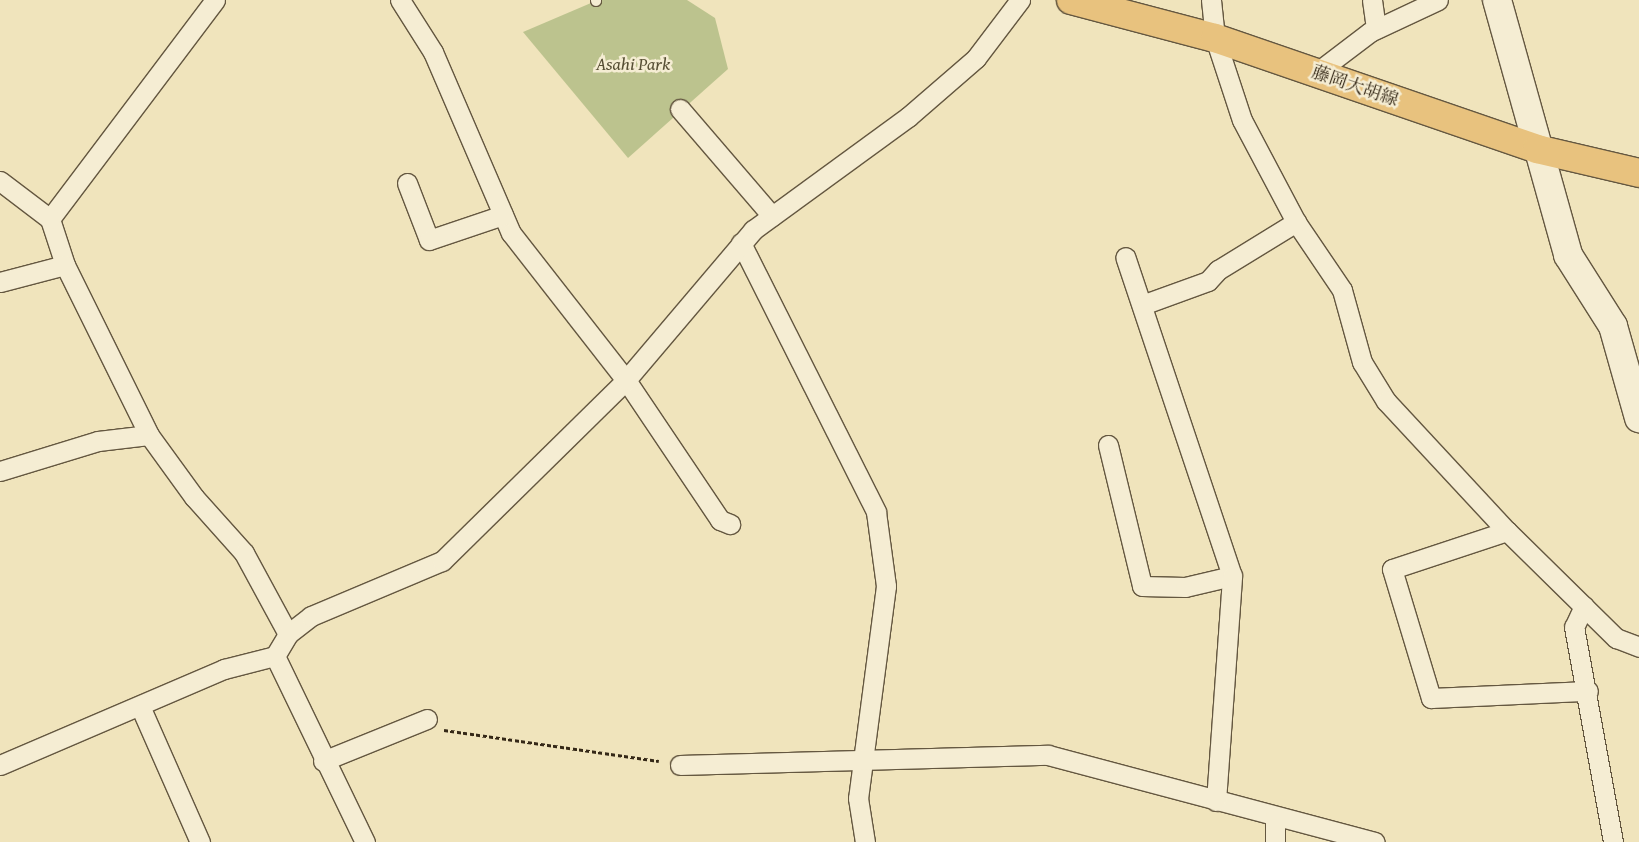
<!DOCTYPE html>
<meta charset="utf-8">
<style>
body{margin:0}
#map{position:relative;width:1639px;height:842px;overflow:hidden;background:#f0e4bc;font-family:"Gentium Book Plus","Noto Serif JP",serif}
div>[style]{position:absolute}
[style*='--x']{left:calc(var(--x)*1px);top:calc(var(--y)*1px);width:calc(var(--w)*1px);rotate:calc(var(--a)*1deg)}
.green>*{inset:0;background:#bcc38e}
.path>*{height:3px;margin-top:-1.5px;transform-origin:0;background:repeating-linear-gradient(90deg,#352817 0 4px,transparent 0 6.5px)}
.roads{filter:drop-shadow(1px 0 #645740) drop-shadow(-1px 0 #645740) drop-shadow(0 1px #645740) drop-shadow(0 -1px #645740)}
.lane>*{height:10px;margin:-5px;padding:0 5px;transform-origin:5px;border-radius:5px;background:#f5edd3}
.street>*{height:19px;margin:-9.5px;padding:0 9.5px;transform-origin:9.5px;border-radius:9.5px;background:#f5edd3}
.secondary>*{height:28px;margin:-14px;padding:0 14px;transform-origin:14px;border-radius:14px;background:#f5edd3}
.primary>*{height:28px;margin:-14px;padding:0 14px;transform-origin:14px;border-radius:14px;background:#e8c27e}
span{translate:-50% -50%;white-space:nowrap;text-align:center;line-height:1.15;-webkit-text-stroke:5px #f5edd3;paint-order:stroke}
.park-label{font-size:18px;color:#574f35;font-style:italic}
.street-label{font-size:18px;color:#352817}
</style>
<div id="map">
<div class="green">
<div style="clip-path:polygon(598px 0,687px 0,715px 18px,728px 69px,628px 158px,523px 32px)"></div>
</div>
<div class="path">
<div style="--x:444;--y:730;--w:217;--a:8.2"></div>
</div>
<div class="roads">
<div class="lane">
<div style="--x:596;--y:0;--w:1;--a:90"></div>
</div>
<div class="street">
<div style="--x:215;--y:0;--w:274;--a:127"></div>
<div style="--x:50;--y:219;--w:48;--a:71.9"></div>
<div style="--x:65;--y:265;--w:190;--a:63.7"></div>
<div style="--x:149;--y:435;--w:77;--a:54"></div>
<div style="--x:194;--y:497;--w:75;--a:48.2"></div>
<div style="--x:244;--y:553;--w:92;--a:61.5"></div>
<div style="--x:400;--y:0;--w:62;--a:57.6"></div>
<div style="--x:433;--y:52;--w:197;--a:66.7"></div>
<div style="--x:511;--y:233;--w:187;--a:52"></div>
<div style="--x:626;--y:380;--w:169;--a:56.1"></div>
<div style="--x:720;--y:520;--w:11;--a:22"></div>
<div style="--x:1211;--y:0;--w:38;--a:84"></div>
<div style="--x:1215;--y:38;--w:86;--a:71.8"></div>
<div style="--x:1242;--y:120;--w:115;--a:62.1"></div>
<div style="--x:1296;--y:222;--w:82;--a:55.9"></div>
<div style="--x:1342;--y:290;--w:75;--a:74.5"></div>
<div style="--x:1362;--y:362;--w:46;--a:58.4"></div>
<div style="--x:1386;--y:401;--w:178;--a:47.1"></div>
<div style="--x:1507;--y:531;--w:153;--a:44.5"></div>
<div style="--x:1616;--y:638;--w:25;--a:21"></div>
<div style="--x:1372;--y:0;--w:29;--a:82"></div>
<div style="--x:1316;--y:73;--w:68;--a:-37.2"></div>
<div style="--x:1370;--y:32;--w:75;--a:-25.2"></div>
<div style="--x:680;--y:109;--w:141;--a:49.3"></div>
<div style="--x:0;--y:181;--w:63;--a:37.2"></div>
<div style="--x:407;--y:183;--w:61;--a:68.9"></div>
<div style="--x:429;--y:240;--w:78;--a:-18.7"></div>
<div style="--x:741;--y:243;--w:301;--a:63.3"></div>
<div style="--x:876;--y:512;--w:75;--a:82.3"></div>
<div style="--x:886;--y:586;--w:214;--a:97.5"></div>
<div style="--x:858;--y:798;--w:45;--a:81"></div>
<div style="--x:0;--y:282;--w:67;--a:-14.7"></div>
<div style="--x:1142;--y:305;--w:70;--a:-20"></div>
<div style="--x:1208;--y:281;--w:15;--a:-48"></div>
<div style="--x:1218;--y:270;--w:92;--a:-31.6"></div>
<div style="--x:1108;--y:445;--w:145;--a:76.4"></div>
<div style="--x:1142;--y:586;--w:43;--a:1.3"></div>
<div style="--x:1185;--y:587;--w:48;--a:-13.2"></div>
<div style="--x:1232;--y:576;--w:336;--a:-108.5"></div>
<div style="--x:0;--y:471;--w:102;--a:-17"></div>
<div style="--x:98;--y:441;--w:51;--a:-6.7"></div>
<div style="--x:1507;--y:531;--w:121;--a:161.7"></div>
<div style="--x:1392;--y:569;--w:135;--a:73.2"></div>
<div style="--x:1431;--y:698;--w:157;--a:-2.6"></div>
<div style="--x:1584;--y:606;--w:23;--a:115"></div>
<div style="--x:1574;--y:627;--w:219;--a:79.7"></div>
<div style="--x:275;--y:656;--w:207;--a:64.2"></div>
<div style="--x:140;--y:706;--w:149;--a:66.2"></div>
<div style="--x:323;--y:761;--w:112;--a:-22"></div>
<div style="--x:0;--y:765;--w:244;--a:-23.2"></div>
<div style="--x:224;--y:669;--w:53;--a:-14.3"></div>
<div style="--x:275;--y:656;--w:26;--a:-59"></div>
<div style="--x:288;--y:634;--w:29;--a:-38"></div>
<div style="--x:311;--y:616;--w:142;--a:-22.8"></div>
<div style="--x:442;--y:561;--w:258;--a:-44.5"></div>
<div style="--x:626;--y:380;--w:197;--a:-49.7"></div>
<div style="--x:753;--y:230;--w:192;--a:-36.1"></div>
<div style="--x:908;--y:117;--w:90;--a:-40.9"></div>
<div style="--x:976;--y:58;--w:73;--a:-52.8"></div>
<div style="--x:680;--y:765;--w:368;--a:-1.6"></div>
<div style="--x:1048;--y:755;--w:338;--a:14.9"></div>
<div style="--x:1216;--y:801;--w:226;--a:-85.9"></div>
<div style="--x:1275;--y:842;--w:26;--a:-90"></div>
</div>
<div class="secondary">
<div style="--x:1497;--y:0;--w:265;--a:74.4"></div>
<div style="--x:1568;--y:255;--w:84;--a:57.6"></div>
<div style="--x:1613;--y:326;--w:96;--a:74.2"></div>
</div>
<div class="primary">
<div style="--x:1071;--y:0;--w:149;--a:14.8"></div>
<div style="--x:1215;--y:38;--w:341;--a:19"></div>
<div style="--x:1537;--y:149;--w:105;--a:13.2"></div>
</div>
</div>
<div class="park-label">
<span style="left:633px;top:64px">Asahi Park</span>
</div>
<div class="street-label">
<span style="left:1355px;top:86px;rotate:19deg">藤岡大胡線</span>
</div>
</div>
